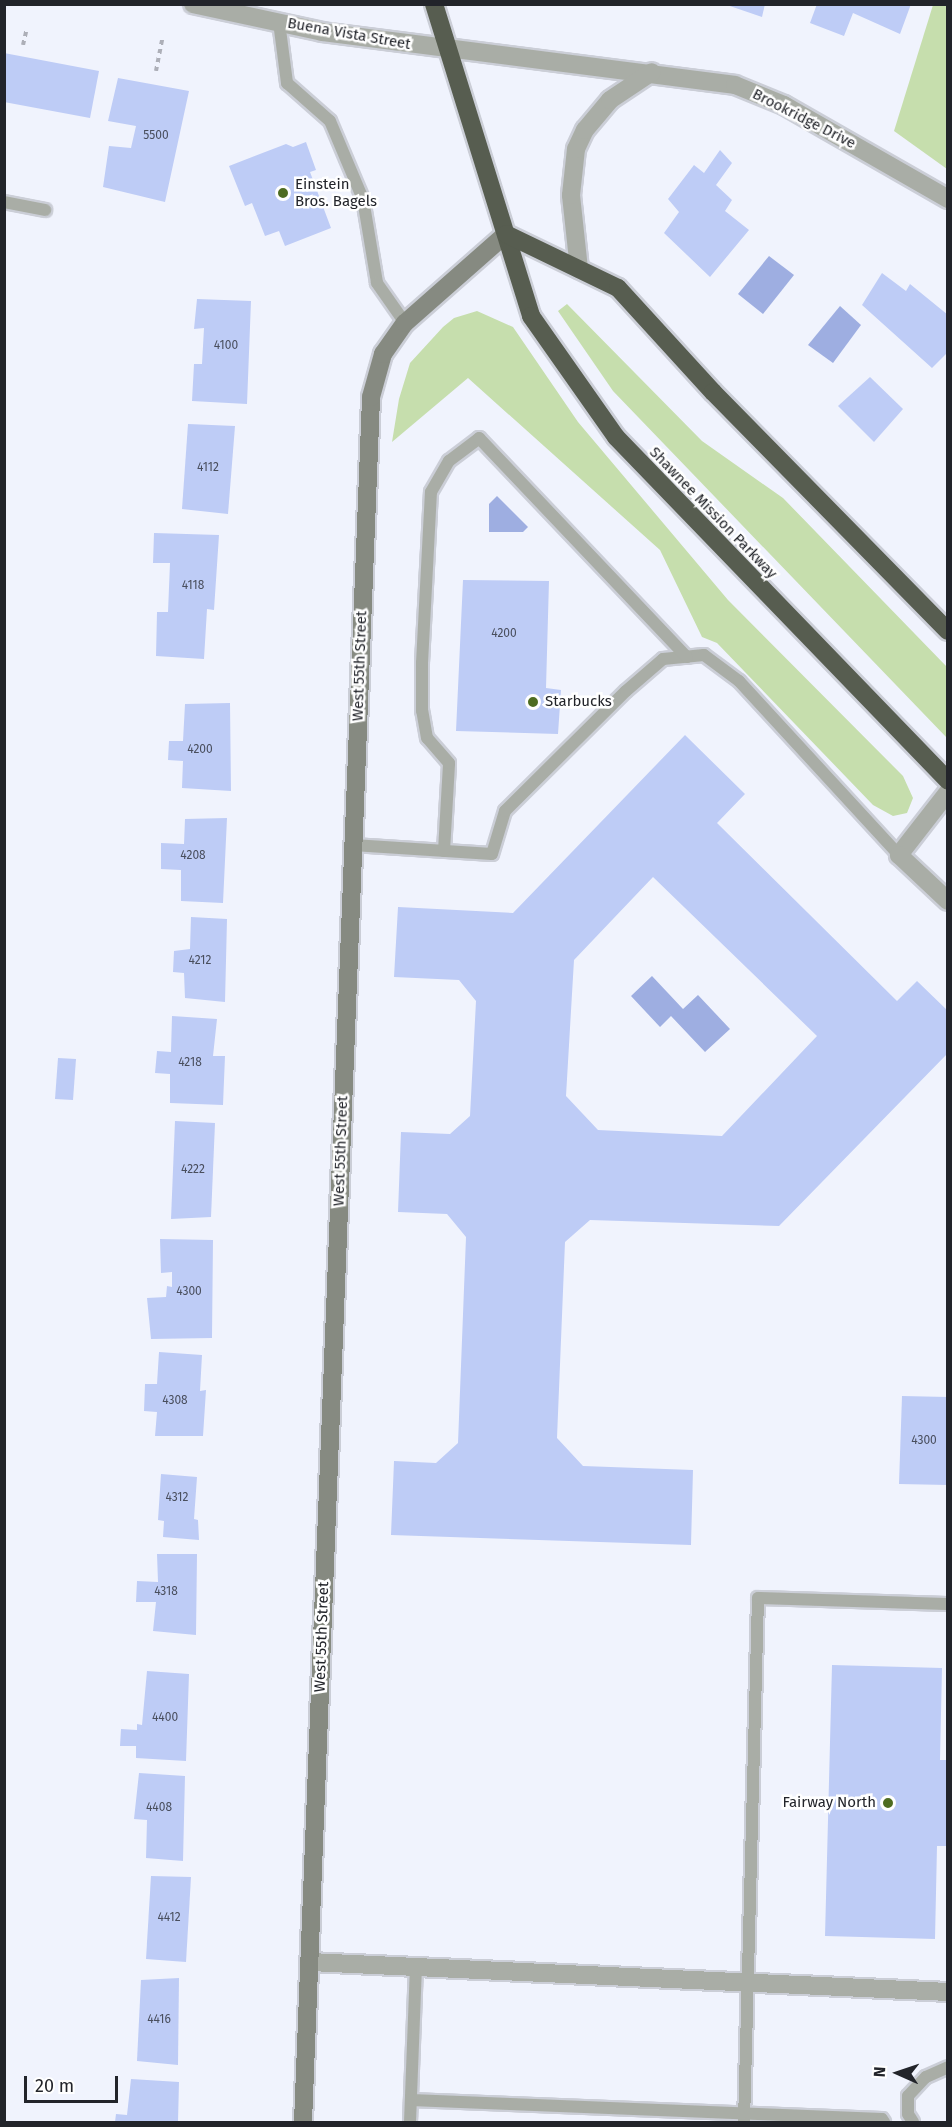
<!DOCTYPE html>
<style>
body{margin:0}
#map{position:relative;width:952px;height:2127px;overflow:hidden;background:#f0f3fd;font-family:"Fira Sans",sans-serif}
div>[style]{position:absolute}
[style*='--x']{left:calc(var(--x)*1px);top:calc(var(--y)*1px);width:calc(var(--w)*1px);rotate:calc(var(--a)*1deg)}
.green>*{inset:0;background:#c6dead}
.water>*{inset:0;background:#9eaee1}
.building>*{inset:0;background:#beccf6}
.path>*{height:4px;margin-top:-2px;transform-origin:0;background:repeating-linear-gradient(90deg,#adafb8 0 4.5px,transparent 0 9px)}
.roads{filter:drop-shadow(2px 0 #cbced7) drop-shadow(-2px 0 #cbced7) drop-shadow(0 2px #cbced7) drop-shadow(0 -2px #cbced7)}
.lane>*{height:12px;margin:-6px;padding:0 6px;transform-origin:6px;border-radius:6px;background:#a9ada6}
.street>*{height:18px;margin:-9px;padding:0 9px;transform-origin:9px;border-radius:9px;background:#a9ada6}
.secondary>*{height:18px;margin:-9px;padding:0 9px;transform-origin:9px;border-radius:9px;background:#868a81}
.highway>*{height:18px;margin:-9px;padding:0 9px;transform-origin:9px;border-radius:9px;background:#575d50}
.dots>*{width:16px;height:16px;translate:-50% -50%;box-sizing:border-box;border:3px solid #fff;border-radius:50%}
span{translate:-50% -50%;white-space:nowrap;text-align:center;line-height:1.15;-webkit-text-stroke:5px #fff;paint-order:stroke}
.number-label{font-size:12px;color:#494e5d}
.number-label span{-webkit-text-stroke-width:0}
.street-label{font-size:15px;color:#22242a}
.poi-label{font-size:15px;color:#22242a}
.left{translate:0 -50%;text-align:left}
.right{translate:-100% -50%;text-align:right}
.frame{position:absolute;inset:0;border:6px solid #22242a;pointer-events:none}
.north{position:absolute;left:868px;top:2043px;width:60px;height:60px;-webkit-text-stroke:4px #fff;paint-order:stroke;rotate:273deg;font-size:16px;font-weight:700;line-height:24px;text-align:center;color:#22242a}
.north::after{content:'';display:block;margin:auto;width:21px;height:27px;background:#22242a;clip-path:polygon(50% 0,100% 100%,50% 72%,0 100%)}
.scale{position:absolute;left:24px;top:2076px;width:94px;height:27px;box-sizing:border-box;border:3px solid #22242a;border-top:0;padding-left:8px;font-size:18px;line-height:21px;white-space:nowrap;color:#22242a;-webkit-text-stroke:4px #fff;paint-order:stroke}
</style>
<div id="map">
<div class="green">
<div style="clip-path:polygon(933px 5px,947px 5px,947px 169px,894px 131px)"></div>
<div style="clip-path:polygon(567px 304px,702px 441px,783px 498px,947px 667px,947px 738px,613px 391px,558px 311px)"></div>
<div style="clip-path:polygon(477px 311px,513px 327px,578px 422px,728px 600px,903px 776px,913px 798px,907px 813px,893px 816px,873px 805px,717px 643px,702px 637px,660px 550px,468px 378px,392px 442px,399px 399px,410px 363px,443px 327px,454px 318px)"></div>
</div>
<div class="water">
<div style="clip-path:polygon(769px 256px,794px 275px,763px 314px,738px 294px)"></div>
<div style="clip-path:polygon(840px 306px,861px 325px,833px 363px,808px 345px)"></div>
<div style="clip-path:polygon(497px 496px,528px 527px,523px 532px,489px 532px,489px 504px)"></div>
<div style="clip-path:polygon(652px 976px,683px 1009px,698px 995px,730px 1029px,705px 1052px,671px 1016px,660px 1027px,631px 996px)"></div>
</div>
<div class="building">
<div style="clip-path:polygon(724px 4px,765px 4px,762px 17px)"></div>
<div style="clip-path:polygon(817px 4px,911px 4px,900px 34px,853px 13px,844px 36px,810px 23px)"></div>
<div style="clip-path:polygon(4px 53px,99px 71px,90px 118px,4px 102px)"></div>
<div style="clip-path:polygon(118px 78px,189px 91px,165px 202px,103px 187px,109px 146px,131px 148px,136px 126px,108px 121px)"></div>
<div style="clip-path:polygon(306px 142px,316px 170px,310px 172px,331px 228px,285px 246px,279px 231px,265px 236px,252px 203px,245px 206px,229px 166px,286px 144px,293px 147px)"></div>
<div style="clip-path:polygon(720px 150px,732px 163px,716px 185px,732px 200px,725px 211px,749px 230px,710px 277px,664px 233px,679px 212px,668px 199px,694px 165px,704px 173px)"></div>
<div style="clip-path:polygon(882px 273px,906px 291px,910px 284px,948px 315px,948px 352px,932px 368px,862px 305px)"></div>
<div style="clip-path:polygon(197px 299px,251px 301px,247px 404px,192px 401px,194px 364px,202px 364px,204px 328px,194px 329px)"></div>
<div style="clip-path:polygon(870px 377px,903px 409px,874px 442px,838px 406px)"></div>
<div style="clip-path:polygon(188px 424px,235px 426px,228px 514px,182px 509px)"></div>
<div style="clip-path:polygon(154px 533px,219px 535px,214px 610px,207px 609px,204px 659px,156px 656px,157px 612px,168px 612px,170px 563px,153px 563px)"></div>
<div style="clip-path:polygon(463px 580px,549px 581px,546px 688px,561px 690px,558px 734px,456px 731px)"></div>
<div style="clip-path:polygon(230px 703px,231px 791px,182px 788px,183px 761px,168px 760px,169px 741px,183px 741px,185px 704px)"></div>
<div style="clip-path:polygon(evenodd,685px 735px,745px 794px,717px 823px,897px 1001px,917px 981px,948px 1011px,948px 1053px,779px 1226px,590px 1220px,565px 1242px,557px 1438px,583px 1466px,693px 1470px,691px 1545px,391px 1535px,394px 1461px,436px 1463px,458px 1443px,466px 1237px,447px 1214px,398px 1212px,401px 1132px,450px 1134px,470px 1116px,476px 1001px,459px 980px,394px 977px,398px 907px,513px 913px,685px 735px,653px 877px,817px 1036px,722px 1136px,598px 1130px,566px 1096px,574px 960px,653px 877px)"></div>
<div style="clip-path:polygon(227px 818px,223px 903px,181px 901px,181px 870px,161px 869px,161px 843px,184px 844px,185px 819px)"></div>
<div style="clip-path:polygon(191px 917px,227px 919px,225px 1002px,185px 998px,184px 973px,173px 972px,174px 951px,190px 949px)"></div>
<div style="clip-path:polygon(172px 1016px,217px 1019px,213px 1056px,225px 1056px,223px 1105px,170px 1103px,170px 1074px,155px 1073px,157px 1051px,171px 1052px)"></div>
<div style="clip-path:polygon(58px 1058px,76px 1059px,73px 1100px,55px 1099px)"></div>
<div style="clip-path:polygon(175px 1121px,215px 1123px,211px 1217px,171px 1219px)"></div>
<div style="clip-path:polygon(160px 1239px,213px 1240px,212px 1338px,151px 1339px,147px 1298px,166px 1297px,167px 1286px,172px 1287px,172px 1272px,161px 1273px)"></div>
<div style="clip-path:polygon(159px 1352px,202px 1355px,200px 1391px,206px 1390px,203px 1436px,155px 1436px,157px 1412px,144px 1411px,145px 1384px,157px 1384px)"></div>
<div style="clip-path:polygon(902px 1396px,948px 1397px,948px 1485px,899px 1484px)"></div>
<div style="clip-path:polygon(161px 1474px,197px 1477px,194px 1519px,198px 1520px,199px 1540px,163px 1537px,164px 1521px,158px 1520px)"></div>
<div style="clip-path:polygon(157px 1554px,197px 1554px,196px 1635px,153px 1631px,156px 1602px,136px 1602px,137px 1581px,158px 1582px)"></div>
<div style="clip-path:polygon(832px 1665px,942px 1668px,940px 1760px,948px 1760px,948px 1846px,937px 1846px,935px 1939px,825px 1936px)"></div>
<div style="clip-path:polygon(147px 1671px,189px 1674px,186px 1761px,136px 1758px,136px 1746px,120px 1746px,121px 1729px,137px 1730px,137px 1724px,142px 1725px)"></div>
<div style="clip-path:polygon(139px 1773px,185px 1776px,183px 1861px,146px 1858px,147px 1820px,134px 1819px)"></div>
<div style="clip-path:polygon(151px 1876px,191px 1877px,186px 1962px,146px 1959px)"></div>
<div style="clip-path:polygon(179px 1978px,178px 2065px,137px 2061px,141px 1980px)"></div>
<div style="clip-path:polygon(131px 2079px,179px 2082px,178px 2122px,115px 2122px,116px 2114px,127px 2115px)"></div>
</div>
<div class="path">
<div style="--x:23;--y:45;--w:17;--a:-77"></div>
<div style="--x:156;--y:71;--w:33;--a:-79"></div>
</div>
<div class="roads">
<div class="lane">
<div style="--x:279;--y:22;--w:62;--a:82.5"></div>
<div style="--x:287;--y:83;--w:57;--a:41.5"></div>
<div style="--x:330;--y:121;--w:85;--a:67.1"></div>
<div style="--x:363;--y:199;--w:85;--a:80.5"></div>
<div style="--x:377;--y:283;--w:49;--a:55"></div>
<div style="--x:4;--y:202;--w:42;--a:11"></div>
<div style="--x:353;--y:845;--w:139;--a:3.7"></div>
<div style="--x:492;--y:854;--w:45;--a:-73.2"></div>
<div style="--x:505;--y:811;--w:170;--a:-44.8"></div>
<div style="--x:626;--y:691;--w:49;--a:-40.9"></div>
<div style="--x:663;--y:659;--w:41;--a:-5.6"></div>
<div style="--x:704;--y:655;--w:44;--a:36.6"></div>
<div style="--x:739;--y:681;--w:236;--a:47.4"></div>
<div style="--x:444;--y:851;--w:88;--a:-86.7"></div>
<div style="--x:449;--y:763;--w:33;--a:-131"></div>
<div style="--x:427;--y:738;--w:27;--a:-100"></div>
<div style="--x:422;--y:711;--w:48;--a:-90"></div>
<div style="--x:422;--y:663;--w:171;--a:-87"></div>
<div style="--x:431;--y:492;--w:36;--a:-60"></div>
<div style="--x:449;--y:461;--w:38;--a:-37"></div>
<div style="--x:479;--y:438;--w:302;--a:46.5"></div>
<div style="--x:411;--y:2100;--w:471;--a:2.3"></div>
<div style="--x:882;--y:2119;--w:4;--a:56"></div>
<div style="--x:410;--y:2122;--w:155;--a:-87.8"></div>
<div style="--x:744;--y:2122;--w:524;--a:-88.47"></div>
<div style="--x:758;--y:1598;--w:190;--a:1.8"></div>
<div style="--x:913;--y:2122;--w:9;--a:-122"></div>
<div style="--x:908;--y:2114;--w:18;--a:-90"></div>
<div style="--x:908;--y:2096;--w:26;--a:-47"></div>
<div style="--x:926;--y:2077;--w:24;--a:-24"></div>
</div>
<div class="street">
<div style="--x:193;--y:4;--w:132;--a:12.2"></div>
<div style="--x:322;--y:32;--w:416;--a:7.3"></div>
<div style="--x:735;--y:85;--w:53;--a:22.2"></div>
<div style="--x:784;--y:105;--w:189;--a:29.8"></div>
<div style="--x:579;--y:269;--w:74;--a:-96.2"></div>
<div style="--x:571;--y:195;--w:46;--a:-83.8"></div>
<div style="--x:576;--y:149;--w:21;--a:-65"></div>
<div style="--x:585;--y:130;--w:39;--a:-50"></div>
<div style="--x:610;--y:100;--w:50;--a:-33.7"></div>
<div style="--x:948;--y:792;--w:80;--a:127.9"></div>
<div style="--x:899;--y:855;--w:67;--a:43.2"></div>
<div style="--x:310;--y:1962;--w:639;--a:2.69"></div>
</div>
<div class="secondary">
<div style="--x:303;--y:2122;--w:1726;--a:-87.74"></div>
<div style="--x:371;--y:397;--w:45;--a:-74.4"></div>
<div style="--x:383;--y:354;--w:38;--a:-55"></div>
<div style="--x:405;--y:323;--w:135;--a:-41.4"></div>
</div>
<div class="highway">
<div style="--x:434;--y:4;--w:327;--a:72.7"></div>
<div style="--x:531;--y:316;--w:148;--a:54.9"></div>
<div style="--x:616;--y:437;--w:478;--a:46"></div>
<div style="--x:506;--y:234;--w:124;--a:25.7"></div>
<div style="--x:618;--y:288;--w:141;--a:47.6"></div>
<div style="--x:713;--y:392;--w:335;--a:45.5"></div>
</div>
</div>
<div class="dots">
<div style="left:283px;top:193px;background:#4e6c21"></div>
<div style="left:533px;top:702px;background:#4e6c21"></div>
<div style="left:888px;top:1803px;background:#4e6c21"></div>
</div>
<div class="number-label">
<span style="left:156px;top:136px">5500</span>
<span style="left:226px;top:346px">4100</span>
<span style="left:208px;top:468px">4112</span>
<span style="left:193px;top:586px">4118</span>
<span style="left:504px;top:634px">4200</span>
<span style="left:200px;top:750px">4200</span>
<span style="left:193px;top:856px">4208</span>
<span style="left:200px;top:961px">4212</span>
<span style="left:190px;top:1063px">4218</span>
<span style="left:193px;top:1170px">4222</span>
<span style="left:189px;top:1292px">4300</span>
<span style="left:175px;top:1401px">4308</span>
<span style="left:924px;top:1441px">4300</span>
<span style="left:177px;top:1498px">4312</span>
<span style="left:166px;top:1592px">4318</span>
<span style="left:165px;top:1718px">4400</span>
<span style="left:159px;top:1808px">4408</span>
<span style="left:169px;top:1918px">4412</span>
<span style="left:159px;top:2020px">4416</span>
</div>
<div class="street-label">
<span style="left:349px;top:34px;rotate:10deg">Buena Vista Street</span>
<span style="left:804px;top:119px;rotate:27deg">Brookridge Drive</span>
<span style="left:713px;top:513px;rotate:46deg">Shawnee Mission Parkway</span>
<span style="left:360px;top:666px;rotate:-88deg">West 55th Street</span>
<span style="left:341px;top:1151px;rotate:-88deg">West 55th Street</span>
<span style="left:322px;top:1637px;rotate:-88deg">West 55th Street</span>
</div>
<div class="poi-label">
<span class="left" style="left:295px;top:193px">Einstein<br>Bros. Bagels</span>
<span class="left" style="left:545px;top:702px">Starbucks</span>
<span class="right" style="left:876px;top:1803px">Fairway North</span>
</div>
<div class="frame"></div>
<div class="north">N</div>
<div class="scale">20 m</div>
</div>
